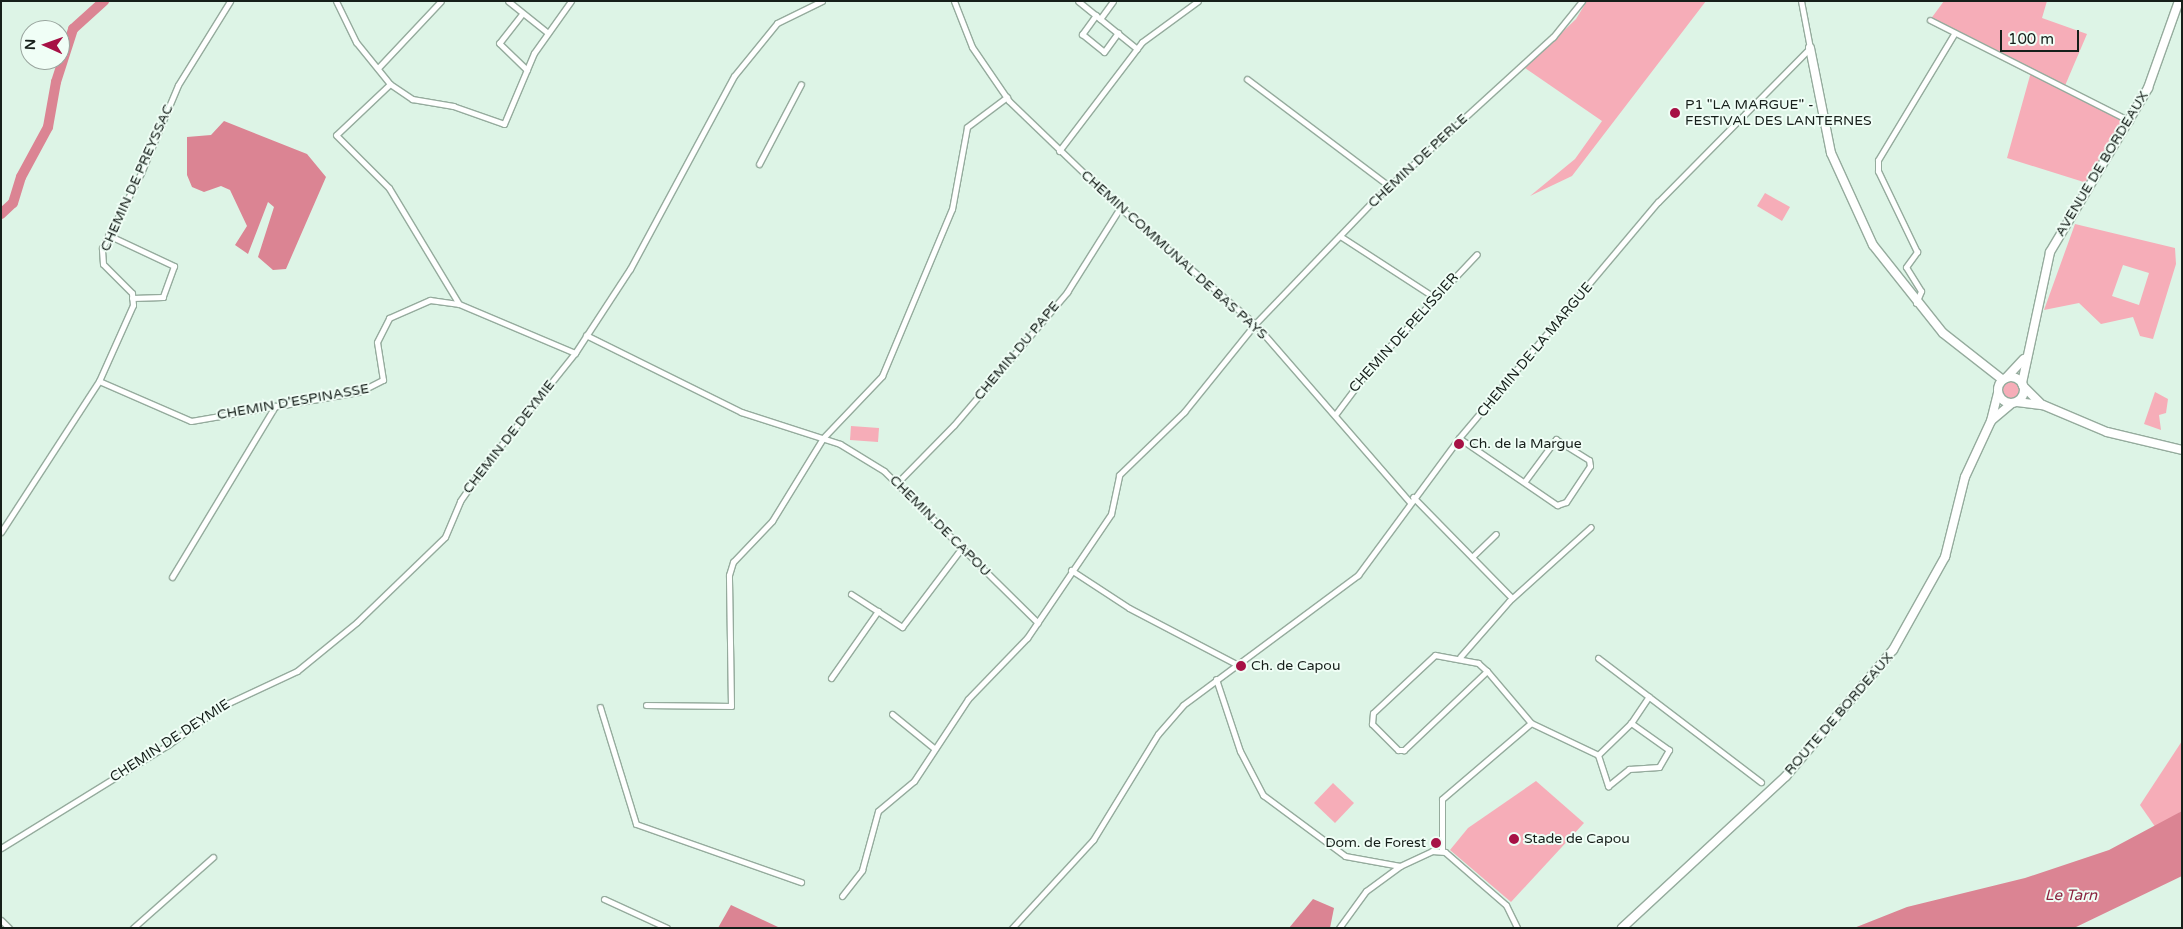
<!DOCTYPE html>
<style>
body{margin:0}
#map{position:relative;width:2183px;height:929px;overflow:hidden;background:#ddf4e6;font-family:"Varela Round",sans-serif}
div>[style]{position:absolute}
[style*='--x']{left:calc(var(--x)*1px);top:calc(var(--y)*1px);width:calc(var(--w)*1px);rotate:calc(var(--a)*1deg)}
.green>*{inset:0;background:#f6adb8}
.round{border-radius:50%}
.water>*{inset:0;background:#db8493}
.river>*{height:10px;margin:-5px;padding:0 5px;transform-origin:5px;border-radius:5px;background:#db8493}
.roads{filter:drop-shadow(1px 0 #95ab9d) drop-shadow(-1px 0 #95ab9d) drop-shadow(0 1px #95ab9d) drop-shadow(0 -1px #95ab9d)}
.minor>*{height:5px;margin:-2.5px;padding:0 2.5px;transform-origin:2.5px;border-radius:2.5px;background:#fff}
.primary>*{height:8px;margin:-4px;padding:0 4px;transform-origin:4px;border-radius:4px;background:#fff}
.primary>.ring{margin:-4px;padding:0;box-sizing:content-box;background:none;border:8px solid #fff;border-radius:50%}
.dots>*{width:14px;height:14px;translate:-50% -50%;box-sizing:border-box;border:2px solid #f0fef6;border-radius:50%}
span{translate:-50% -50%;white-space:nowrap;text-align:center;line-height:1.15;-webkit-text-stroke:4px #f0fef6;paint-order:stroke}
.poi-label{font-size:14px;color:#161f1a}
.left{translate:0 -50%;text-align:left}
.right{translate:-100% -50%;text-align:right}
.street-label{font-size:14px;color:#161f1a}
.water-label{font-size:15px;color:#8a233f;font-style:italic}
.frame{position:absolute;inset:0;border:2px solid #161f1a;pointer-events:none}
.north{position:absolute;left:20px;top:20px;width:50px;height:50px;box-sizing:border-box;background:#f0fef6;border:1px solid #99a59e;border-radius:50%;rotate:272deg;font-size:14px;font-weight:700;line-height:20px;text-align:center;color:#161f1a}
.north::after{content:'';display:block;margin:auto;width:18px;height:22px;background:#a71145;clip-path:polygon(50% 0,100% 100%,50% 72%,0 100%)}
.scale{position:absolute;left:2000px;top:30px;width:79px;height:22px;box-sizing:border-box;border:2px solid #161f1a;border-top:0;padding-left:6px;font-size:15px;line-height:18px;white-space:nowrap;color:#161f1a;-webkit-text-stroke:4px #f0fef6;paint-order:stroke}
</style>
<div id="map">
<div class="green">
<div style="clip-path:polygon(1587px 1px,1706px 1px,1572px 176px,1530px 196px,1575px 159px,1602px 121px,1525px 68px,1576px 19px)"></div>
<div style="clip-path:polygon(1944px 1px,2047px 1px,2042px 18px,2087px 34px,2064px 88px,2130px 121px,2090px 184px,2007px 158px,2031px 72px,1930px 20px)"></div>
<div style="clip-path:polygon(1765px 193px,1790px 207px,1782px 221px,1757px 206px)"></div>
<div style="clip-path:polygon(evenodd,2075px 224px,2175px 248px,2176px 264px,2153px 339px,2140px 336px,2133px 317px,2101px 324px,2079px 303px,2044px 310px,2075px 224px,2123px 265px,2149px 273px,2139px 305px,2112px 296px,2123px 265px)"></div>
<div class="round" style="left:2001px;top:381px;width:18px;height:18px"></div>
<div style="clip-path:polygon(2155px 392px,2168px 399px,2166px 413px,2159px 415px,2161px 430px,2144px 424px)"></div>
<div style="clip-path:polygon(851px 426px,879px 428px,878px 442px,850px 440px)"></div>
<div style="clip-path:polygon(2182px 741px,2182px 811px,2156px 828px,2140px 805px)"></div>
<div style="clip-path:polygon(1536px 781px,1584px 823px,1511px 902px,1450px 850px,1468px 828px)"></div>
<div style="clip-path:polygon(1333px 783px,1354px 803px,1335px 823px,1314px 803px)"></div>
</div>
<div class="water">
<div style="clip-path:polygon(224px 121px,307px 154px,326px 177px,286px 269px,273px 270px,258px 257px,274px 207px,268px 202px,248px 254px,235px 245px,247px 226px,230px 190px,221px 186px,204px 192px,192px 187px,187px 175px,187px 137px,211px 135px)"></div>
<div style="clip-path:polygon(2182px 811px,2182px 876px,2074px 928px,1854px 928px,1907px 907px,2025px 878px,2109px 850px)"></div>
<div style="clip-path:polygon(1313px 899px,1334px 908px,1330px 928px,1289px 928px)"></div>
<div style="clip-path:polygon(731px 905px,778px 927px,778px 928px,718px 928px)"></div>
</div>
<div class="river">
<div style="--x:1;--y:214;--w:16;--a:-43"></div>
<div style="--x:13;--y:203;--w:27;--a:-73"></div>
<div style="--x:21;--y:177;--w:57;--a:-61.6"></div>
<div style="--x:48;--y:127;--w:46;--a:-79.9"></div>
<div style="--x:56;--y:82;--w:56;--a:-72.2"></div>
<div style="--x:73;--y:29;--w:42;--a:-42.1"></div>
</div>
<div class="roads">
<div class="minor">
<div style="--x:336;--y:1;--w:46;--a:64"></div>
<div style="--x:356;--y:42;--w:54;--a:51"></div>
<div style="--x:390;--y:84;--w:74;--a:136.6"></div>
<div style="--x:336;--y:135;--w:75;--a:45"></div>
<div style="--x:389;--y:188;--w:135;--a:58.9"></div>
<div style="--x:459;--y:304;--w:126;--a:22.9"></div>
<div style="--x:508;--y:1;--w:51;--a:38.7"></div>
<div style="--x:954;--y:1;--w:49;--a:68.6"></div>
<div style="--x:972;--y:47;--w:65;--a:55.6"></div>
<div style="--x:1009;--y:101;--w:154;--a:43.9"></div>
<div style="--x:1120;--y:208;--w:178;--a:40.7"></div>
<div style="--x:1255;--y:324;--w:235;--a:49"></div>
<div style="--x:1078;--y:1;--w:76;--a:39.1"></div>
<div style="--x:522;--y:14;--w:37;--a:128"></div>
<div style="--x:499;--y:43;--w:39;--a:44"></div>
<div style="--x:1096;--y:15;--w:24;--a:126"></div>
<div style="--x:1082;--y:34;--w:28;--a:39"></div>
<div style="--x:1104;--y:52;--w:24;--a:-54"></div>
<div style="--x:1100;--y:19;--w:22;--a:-54"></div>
<div style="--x:1930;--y:20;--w:224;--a:26.8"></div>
<div style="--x:378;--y:68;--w:92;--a:-46.8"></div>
<div style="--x:1247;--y:79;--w:178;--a:37"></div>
<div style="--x:390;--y:84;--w:27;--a:34"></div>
<div style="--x:412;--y:99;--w:42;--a:9.7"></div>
<div style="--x:453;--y:106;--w:54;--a:19.4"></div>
<div style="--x:504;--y:124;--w:77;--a:-67.1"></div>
<div style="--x:534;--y:53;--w:64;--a:-54.6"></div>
<div style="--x:1059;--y:151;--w:137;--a:-52.7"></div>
<div style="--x:1142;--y:42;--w:69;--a:-36.2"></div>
<div style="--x:759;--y:164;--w:90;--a:-62.3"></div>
<div style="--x:108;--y:235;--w:73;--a:25.2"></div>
<div style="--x:174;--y:266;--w:33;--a:110"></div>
<div style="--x:163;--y:297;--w:31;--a:178"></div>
<div style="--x:1340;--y:236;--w:112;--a:33"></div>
<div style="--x:1916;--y:303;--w:13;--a:-67"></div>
<div style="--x:1921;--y:291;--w:28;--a:-122"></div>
<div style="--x:1906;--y:267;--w:19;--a:-54"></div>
<div style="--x:1917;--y:252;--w:90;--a:-115.7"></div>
<div style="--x:1878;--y:171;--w:11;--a:-90"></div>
<div style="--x:1878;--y:160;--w:147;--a:-58.9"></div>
<div style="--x:586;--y:335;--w:173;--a:26.4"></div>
<div style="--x:741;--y:412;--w:104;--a:17.9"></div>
<div style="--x:840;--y:444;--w:52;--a:31.5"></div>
<div style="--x:884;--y:471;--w:216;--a:44.6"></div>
<div style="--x:99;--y:381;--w:100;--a:23.5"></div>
<div style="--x:191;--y:421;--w:170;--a:-9.8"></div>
<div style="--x:359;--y:392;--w:27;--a:-27"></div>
<div style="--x:383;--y:380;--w:38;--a:-99"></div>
<div style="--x:377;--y:342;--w:27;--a:-63"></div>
<div style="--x:389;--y:318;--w:45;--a:-23.7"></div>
<div style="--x:430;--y:300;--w:28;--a:8"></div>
<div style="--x:1335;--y:415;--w:64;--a:-53.3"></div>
<div style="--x:1373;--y:364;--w:151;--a:-46.6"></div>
<div style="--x:1459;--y:438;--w:119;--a:34.4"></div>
<div style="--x:1557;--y:505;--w:9;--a:-18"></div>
<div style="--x:1566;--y:502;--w:43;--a:-56.3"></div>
<div style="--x:1590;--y:466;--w:6;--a:-99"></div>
<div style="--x:1589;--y:460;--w:39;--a:-148"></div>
<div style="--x:1556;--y:439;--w:52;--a:126.4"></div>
<div style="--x:899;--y:481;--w:78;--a:-45.5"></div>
<div style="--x:954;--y:425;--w:175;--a:-49.6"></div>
<div style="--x:1067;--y:292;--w:99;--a:-57.8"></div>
<div style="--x:1413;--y:497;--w:141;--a:45.6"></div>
<div style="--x:1;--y:532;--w:180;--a:-57"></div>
<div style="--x:99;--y:381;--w:83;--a:-65.9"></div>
<div style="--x:133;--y:305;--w:12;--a:-95"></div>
<div style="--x:132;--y:293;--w:41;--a:-135"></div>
<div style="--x:103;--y:264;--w:16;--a:-94"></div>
<div style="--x:102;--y:248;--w:85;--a:-62.5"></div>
<div style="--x:141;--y:173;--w:95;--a:-67.2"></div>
<div style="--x:178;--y:85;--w:99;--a:-58.2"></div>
<div style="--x:1472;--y:557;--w:33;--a:-44"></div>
<div style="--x:1071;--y:570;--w:69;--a:33.2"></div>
<div style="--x:1129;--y:608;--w:123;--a:27.6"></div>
<div style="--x:172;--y:577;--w:200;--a:-58.9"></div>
<div style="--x:851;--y:594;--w:61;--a:32.9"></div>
<div style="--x:902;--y:627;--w:98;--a:-52.9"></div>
<div style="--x:1460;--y:657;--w:74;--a:-48.8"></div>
<div style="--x:1509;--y:601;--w:110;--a:-42.1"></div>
<div style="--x:1598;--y:658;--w:205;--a:37.3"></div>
<div style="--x:1487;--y:671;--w:115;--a:136.4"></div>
<div style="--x:1404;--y:750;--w:6;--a:180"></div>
<div style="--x:1398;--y:750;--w:37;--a:-135"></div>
<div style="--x:1372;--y:724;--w:11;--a:-85"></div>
<div style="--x:1373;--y:713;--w:85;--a:-43.1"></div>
<div style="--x:1435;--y:655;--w:44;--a:10.5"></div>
<div style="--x:1478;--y:663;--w:12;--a:42"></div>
<div style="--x:1487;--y:671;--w:68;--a:49.8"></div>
<div style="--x:831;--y:678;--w:82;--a:-55"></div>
<div style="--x:1216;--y:679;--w:76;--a:71.6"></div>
<div style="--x:1240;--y:751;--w:50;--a:62.4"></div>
<div style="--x:1263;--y:795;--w:102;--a:36.6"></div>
<div style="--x:1345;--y:856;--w:56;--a:10.3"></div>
<div style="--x:1400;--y:866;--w:35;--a:-25"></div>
<div style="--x:1432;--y:851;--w:13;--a:4"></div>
<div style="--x:1445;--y:852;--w:81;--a:41"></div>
<div style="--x:1506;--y:905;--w:25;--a:64"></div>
<div style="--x:646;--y:705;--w:85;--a:0.7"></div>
<div style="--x:731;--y:706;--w:131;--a:-90.9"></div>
<div style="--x:729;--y:575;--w:14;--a:-73"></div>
<div style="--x:733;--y:562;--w:57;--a:-46.4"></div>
<div style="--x:772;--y:521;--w:97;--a:-58.4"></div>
<div style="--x:823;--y:438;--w:86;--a:-46.4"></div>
<div style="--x:882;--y:376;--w:181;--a:-67.3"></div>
<div style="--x:952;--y:209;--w:83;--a:-79.6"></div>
<div style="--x:967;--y:127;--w:50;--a:-36.9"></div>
<div style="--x:600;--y:707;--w:122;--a:72.9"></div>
<div style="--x:636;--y:824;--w:175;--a:19.4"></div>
<div style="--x:892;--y:714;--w:55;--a:39.1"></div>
<div style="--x:1598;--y:755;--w:33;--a:72"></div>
<div style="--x:1608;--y:786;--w:27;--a:-39"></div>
<div style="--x:1629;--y:769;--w:30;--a:-4"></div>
<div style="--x:1659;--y:767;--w:20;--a:-60"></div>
<div style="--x:1669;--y:750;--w:47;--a:-144.6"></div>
<div style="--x:1;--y:848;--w:196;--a:-31.7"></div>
<div style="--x:168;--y:745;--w:64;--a:-36.2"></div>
<div style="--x:220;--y:707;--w:85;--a:-25.1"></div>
<div style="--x:297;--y:671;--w:77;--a:-39.2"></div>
<div style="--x:357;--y:622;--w:122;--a:-44"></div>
<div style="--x:445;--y:537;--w:39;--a:-67"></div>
<div style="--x:460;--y:501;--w:39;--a:-55"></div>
<div style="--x:482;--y:469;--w:149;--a:-51.3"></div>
<div style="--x:575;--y:353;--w:100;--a:-56.8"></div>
<div style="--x:630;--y:269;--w:219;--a:-61.7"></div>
<div style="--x:734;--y:76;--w:68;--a:-50.9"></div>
<div style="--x:777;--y:23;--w:50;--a:-26.1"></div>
<div style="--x:1442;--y:851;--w:52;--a:-90"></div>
<div style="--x:1442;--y:799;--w:117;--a:-40.5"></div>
<div style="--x:1531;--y:723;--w:74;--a:25.5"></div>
<div style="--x:1598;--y:755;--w:46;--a:-44.1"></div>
<div style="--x:1631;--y:723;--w:32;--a:-56"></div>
<div style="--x:842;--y:896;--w:33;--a:-52"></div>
<div style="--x:862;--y:870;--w:61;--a:-74.8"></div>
<div style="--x:878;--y:811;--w:47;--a:-39.8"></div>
<div style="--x:914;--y:781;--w:98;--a:-56.6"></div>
<div style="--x:968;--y:699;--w:85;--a:-46"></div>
<div style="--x:1027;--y:638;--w:150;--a:-55.9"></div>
<div style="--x:1111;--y:514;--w:40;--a:-78"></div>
<div style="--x:1119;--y:475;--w:91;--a:-44.1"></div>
<div style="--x:1184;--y:412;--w:113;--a:-51.1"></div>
<div style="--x:1255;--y:324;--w:168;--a:-46.2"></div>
<div style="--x:1371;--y:203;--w:246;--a:-42.4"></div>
<div style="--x:1553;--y:37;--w:46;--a:-51.1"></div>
<div style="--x:604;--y:899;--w:69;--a:24.7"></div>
<div style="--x:1;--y:920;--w:11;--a:45"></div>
<div style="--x:133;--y:928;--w:107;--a:-41.6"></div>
<div style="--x:1012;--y:928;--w:120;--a:-47.4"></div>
<div style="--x:1093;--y:840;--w:124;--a:-58.5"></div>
<div style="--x:1158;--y:734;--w:38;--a:-49"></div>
<div style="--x:1183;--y:705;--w:218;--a:-36.6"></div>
<div style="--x:1358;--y:575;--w:170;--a:-53.6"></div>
<div style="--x:1459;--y:438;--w:309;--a:-49.9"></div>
<div style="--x:1658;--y:202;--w:216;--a:-45.4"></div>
<div style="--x:1810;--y:48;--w:48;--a:-100.8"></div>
<div style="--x:1339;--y:928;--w:46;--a:-53.9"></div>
<div style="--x:1366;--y:891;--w:42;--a:-36.3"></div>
</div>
<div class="primary">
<div style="--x:1810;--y:48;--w:107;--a:78.7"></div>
<div style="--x:1831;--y:153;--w:101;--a:65.5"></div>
<div style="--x:1873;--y:245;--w:112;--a:51.5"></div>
<div style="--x:1943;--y:333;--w:76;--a:38.1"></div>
<div class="ring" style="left:1998px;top:377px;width:18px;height:18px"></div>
<div style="--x:2006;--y:378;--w:26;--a:-47"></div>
<div style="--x:2022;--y:383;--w:134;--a:-77.9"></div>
<div style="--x:2050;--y:252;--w:191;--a:-59.1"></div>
<div style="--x:2148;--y:88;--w:92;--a:-70.4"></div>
<div style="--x:2023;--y:386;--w:25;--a:45"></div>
<div style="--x:2017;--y:402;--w:26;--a:7"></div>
<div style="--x:2043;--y:405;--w:69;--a:22.9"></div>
<div style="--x:2107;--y:432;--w:77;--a:13.5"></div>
<div style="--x:1992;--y:420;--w:26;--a:-40"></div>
<div style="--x:1622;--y:928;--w:224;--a:-42.8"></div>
<div style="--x:1786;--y:776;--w:165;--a:-49.7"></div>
<div style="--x:1893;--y:650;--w:107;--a:-60.8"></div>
<div style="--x:1945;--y:557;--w:82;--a:-76"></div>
<div style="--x:1965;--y:477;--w:62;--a:-65.1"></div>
<div style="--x:1991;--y:421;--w:29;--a:-76"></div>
</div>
</div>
<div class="dots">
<div style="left:1675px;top:113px;background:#a71145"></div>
<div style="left:1459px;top:444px;background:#a71145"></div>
<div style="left:1241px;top:666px;background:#a71145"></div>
<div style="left:1514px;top:839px;background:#a71145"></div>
<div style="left:1436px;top:843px;background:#a71145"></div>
</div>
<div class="poi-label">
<span class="left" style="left:1685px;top:113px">P1 "LA MARGUE" -<br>FESTIVAL DES LANTERNES</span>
<span class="left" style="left:1469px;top:444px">Ch. de la Margue</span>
<span class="left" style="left:1251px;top:666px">Ch. de Capou</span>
<span class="left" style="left:1524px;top:839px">Stade de Capou</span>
<span class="right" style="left:1426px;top:843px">Dom. de Forest</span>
</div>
<div class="street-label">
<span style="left:1418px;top:161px;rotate:-43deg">CHEMIN DE PERLE</span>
<span style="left:2102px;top:164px;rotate:-59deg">AVENUE DE BORDEAUX</span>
<span style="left:137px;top:178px;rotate:-66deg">CHEMIN DE PREYSSAC</span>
<span style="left:1174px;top:255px;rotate:42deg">CHEMIN COMMUNAL DE BAS PAYS</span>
<span style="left:1404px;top:333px;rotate:-48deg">CHEMIN DE PELISSIER</span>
<span style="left:1535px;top:350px;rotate:-50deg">CHEMIN DE LA MARGUE</span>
<span style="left:1017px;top:351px;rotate:-50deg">CHEMIN DU PAPE</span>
<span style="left:293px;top:402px;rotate:-10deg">CHEMIN D'ESPINASSE</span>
<span style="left:509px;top:437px;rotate:-52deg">CHEMIN DE DEYMIE</span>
<span style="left:940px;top:526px;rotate:45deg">CHEMIN DE CAPOU</span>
<span style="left:1839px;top:714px;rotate:-49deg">ROUTE DE BORDEAUX</span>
<span style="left:170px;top:741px;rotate:-33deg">CHEMIN DE DEYMIE</span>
</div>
<div class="water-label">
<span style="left:2071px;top:896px">Le Tarn</span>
</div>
<div class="frame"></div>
<div class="north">N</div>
<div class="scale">100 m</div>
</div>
